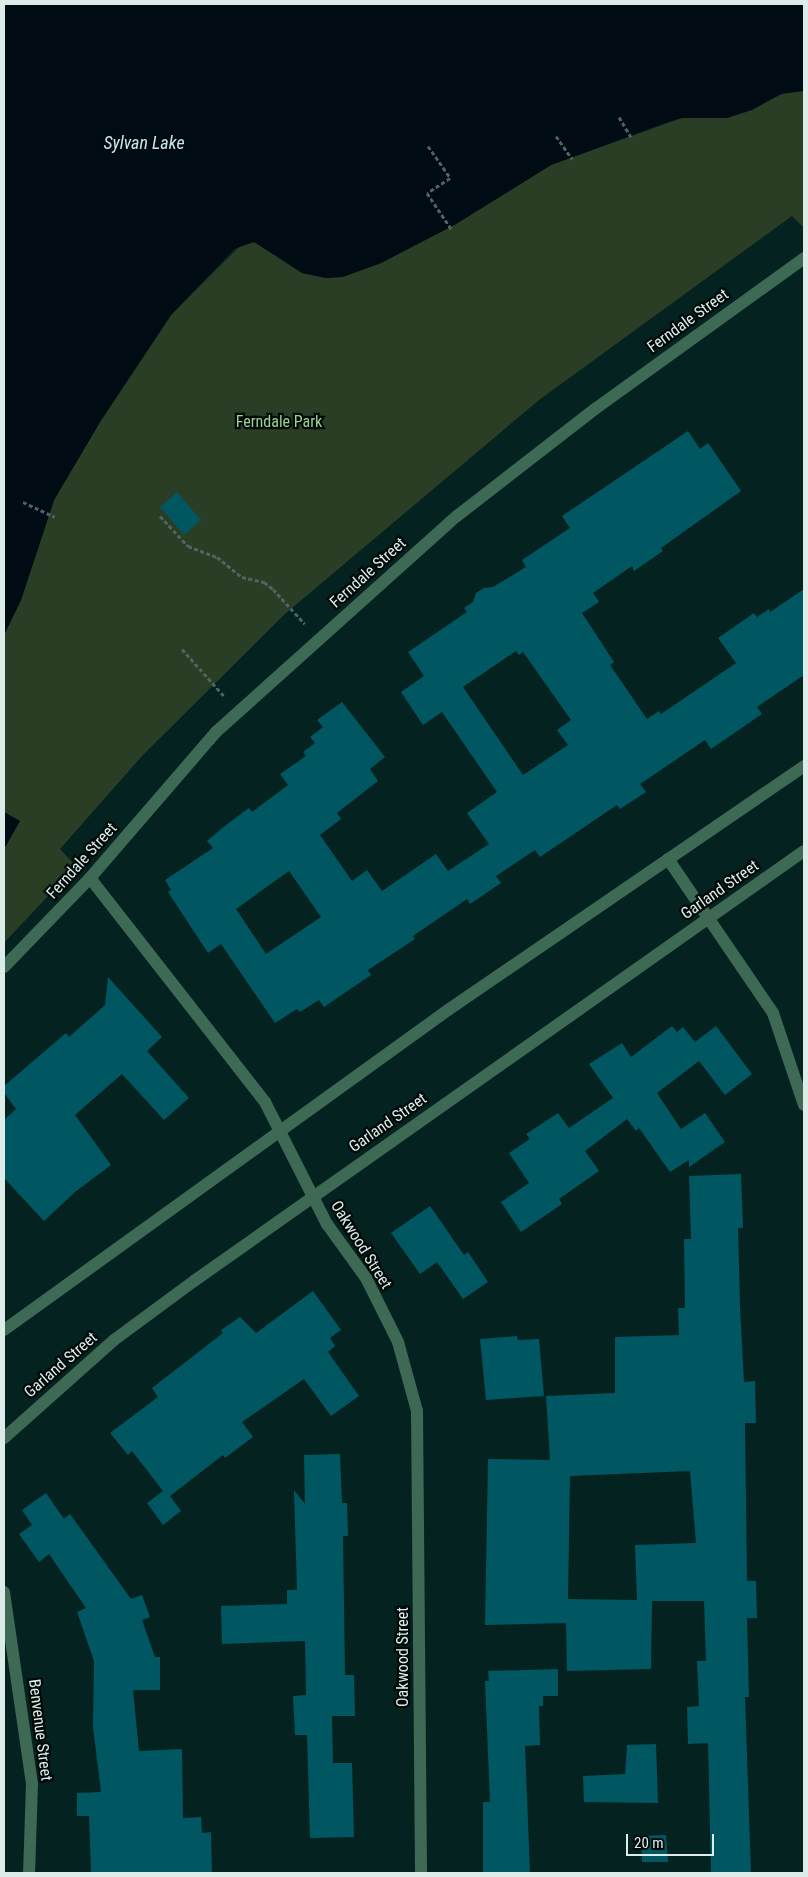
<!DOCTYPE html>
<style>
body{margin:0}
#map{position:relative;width:808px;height:1877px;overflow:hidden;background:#042320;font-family:"Roboto Condensed",sans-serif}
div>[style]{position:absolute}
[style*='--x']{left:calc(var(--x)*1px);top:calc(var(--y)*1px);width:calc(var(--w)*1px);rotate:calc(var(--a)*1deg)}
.green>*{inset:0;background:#2a3e25}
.water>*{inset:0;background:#000b14}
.building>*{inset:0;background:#005661}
.path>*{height:3px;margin-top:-1.5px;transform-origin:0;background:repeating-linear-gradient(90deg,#4a6562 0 4px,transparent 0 6.5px)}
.minor>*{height:12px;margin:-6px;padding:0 6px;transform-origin:6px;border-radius:6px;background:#3d6955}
span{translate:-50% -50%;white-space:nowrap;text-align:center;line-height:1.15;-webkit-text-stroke:4.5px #010a09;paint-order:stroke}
.street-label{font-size:16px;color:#dbece9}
.park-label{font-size:16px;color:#9ed292}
.water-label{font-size:18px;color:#c7e6f8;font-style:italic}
.frame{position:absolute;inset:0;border:5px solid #dbece9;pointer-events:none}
.scale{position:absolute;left:626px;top:1834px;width:88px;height:22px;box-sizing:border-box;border:2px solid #dbece9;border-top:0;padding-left:6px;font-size:15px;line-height:18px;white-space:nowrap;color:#dbece9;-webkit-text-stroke:4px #010a09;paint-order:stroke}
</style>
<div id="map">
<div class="green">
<div style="clip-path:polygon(789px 91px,804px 91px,804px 228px,792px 216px,539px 400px,286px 613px,142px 756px,60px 849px,76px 866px,4px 943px,4px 849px,19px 822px,4px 812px,4px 635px,21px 600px,54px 500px,100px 422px,171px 315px,241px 245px,254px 242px,266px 247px,302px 273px,326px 278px,343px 276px,381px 263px,456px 224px,551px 165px,682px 118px,727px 118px)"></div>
</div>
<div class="water">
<div style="clip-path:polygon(4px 4px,804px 4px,804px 91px,781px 94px,752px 110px,727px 118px,682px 118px,670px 121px,551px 165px,456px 224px,381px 263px,343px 277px,326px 278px,302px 273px,254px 242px,234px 249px,171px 315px,100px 422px,54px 500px,21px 600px,4px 635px)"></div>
<div style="clip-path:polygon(4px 812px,20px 821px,4px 849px)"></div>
</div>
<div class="building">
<div style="clip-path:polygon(evenodd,688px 431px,700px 449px,708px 443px,741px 491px,661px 548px,663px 551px,634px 571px,632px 566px,593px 593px,599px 602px,582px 613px,614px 662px,610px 665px,647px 719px,659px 711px,661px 714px,736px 663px,718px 638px,754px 613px,757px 617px,769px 609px,770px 612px,804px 589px,804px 675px,757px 707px,762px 714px,711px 749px,705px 740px,640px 784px,646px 792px,620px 809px,617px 805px,540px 857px,535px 850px,496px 876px,501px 883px,470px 904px,467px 899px,413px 936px,415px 939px,368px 970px,371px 975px,324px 1007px,319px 1000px,300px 1012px,297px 1009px,275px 1023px,221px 944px,208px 953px,168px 892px,171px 890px,165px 880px,213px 848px,207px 841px,226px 825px,249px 808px,252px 812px,288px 785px,280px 774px,306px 756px,303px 752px,315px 743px,310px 737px,323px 727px,317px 720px,342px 702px,385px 757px,370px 769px,378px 781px,337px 813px,341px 819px,320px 835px,352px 881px,367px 870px,382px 891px,436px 854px,448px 871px,489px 844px,467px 813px,497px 792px,442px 712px,423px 725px,401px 692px,424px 676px,408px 652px,467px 612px,464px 608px,473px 602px,476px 593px,484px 588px,493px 587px,526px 567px,522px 560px,570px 528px,562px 516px,688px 431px,516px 651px,519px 655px,523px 652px,571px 720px,557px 730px,568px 745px,523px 775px,463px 687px,516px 651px,688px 431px,289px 871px,321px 917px,266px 954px,236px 909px,289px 871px)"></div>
<div style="clip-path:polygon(177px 492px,201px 520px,184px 535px,160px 507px)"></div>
<div style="clip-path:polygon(108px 977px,162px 1037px,147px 1051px,189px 1098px,164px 1120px,122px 1074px,75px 1115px,111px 1165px,75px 1192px,44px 1221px,4px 1178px,4px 1120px,16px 1109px,4px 1093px,4px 1086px,66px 1033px,69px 1037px,105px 1005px)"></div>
<div style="clip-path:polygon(672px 1026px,677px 1032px,683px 1027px,695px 1042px,716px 1026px,752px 1074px,725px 1095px,699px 1061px,657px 1093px,681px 1129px,705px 1113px,725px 1142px,689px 1167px,689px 1160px,670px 1172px,639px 1128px,636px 1131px,627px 1119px,585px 1151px,599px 1171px,559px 1199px,562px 1204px,521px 1232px,501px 1202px,529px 1183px,509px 1153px,530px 1139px,526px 1134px,558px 1113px,569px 1128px,613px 1098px,589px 1064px,622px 1043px,631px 1057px)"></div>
<div style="clip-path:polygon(evenodd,741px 1174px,743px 1228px,738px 1228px,740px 1306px,744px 1382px,755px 1381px,756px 1423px,745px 1423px,747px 1581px,756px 1581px,757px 1618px,747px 1618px,749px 1697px,745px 1697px,751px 1873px,711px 1873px,708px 1743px,688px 1744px,687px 1707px,699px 1706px,697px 1661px,706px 1661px,704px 1601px,647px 1601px,652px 1601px,651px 1669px,567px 1671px,566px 1623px,485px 1625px,488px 1459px,550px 1460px,546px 1396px,615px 1393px,615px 1337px,679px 1335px,678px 1308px,685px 1308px,684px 1239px,691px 1239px,689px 1176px,741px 1174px,690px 1471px,696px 1543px,635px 1545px,637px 1600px,568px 1599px,570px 1476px,690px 1471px)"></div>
<div style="clip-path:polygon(430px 1206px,464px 1255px,468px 1252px,488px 1282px,463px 1299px,437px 1262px,420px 1274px,391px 1233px)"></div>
<div style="clip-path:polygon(313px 1291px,341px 1330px,330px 1338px,335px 1346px,328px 1352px,359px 1396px,331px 1416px,304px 1379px,242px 1422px,253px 1437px,225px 1458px,223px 1455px,170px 1496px,181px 1511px,163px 1525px,147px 1503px,163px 1491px,132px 1451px,128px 1455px,110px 1433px,158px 1397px,152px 1388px,223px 1333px,221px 1330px,240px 1317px,256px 1333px)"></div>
<div style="clip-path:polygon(517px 1336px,518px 1340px,539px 1339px,544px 1396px,486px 1400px,480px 1339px)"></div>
<div style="clip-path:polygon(340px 1454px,342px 1503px,347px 1503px,348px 1536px,343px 1536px,345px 1675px,354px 1675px,355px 1716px,332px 1716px,333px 1763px,352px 1763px,354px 1837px,310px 1838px,307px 1735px,295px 1735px,293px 1696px,306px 1695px,305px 1641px,222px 1644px,221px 1606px,287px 1604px,287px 1590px,297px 1590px,294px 1490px,305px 1504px,304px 1455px)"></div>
<div style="clip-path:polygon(46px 1493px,64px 1519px,70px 1514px,131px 1599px,142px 1595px,150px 1617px,142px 1620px,155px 1657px,160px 1657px,160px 1690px,133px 1690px,139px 1751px,182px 1749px,183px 1818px,201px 1817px,202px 1833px,211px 1832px,212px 1873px,91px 1873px,89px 1816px,77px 1816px,77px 1793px,101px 1792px,93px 1727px,94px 1661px,77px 1612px,86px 1608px,49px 1554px,39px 1562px,19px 1534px,32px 1525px,22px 1510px)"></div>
<div style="clip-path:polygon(558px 1669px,558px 1696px,543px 1696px,543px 1706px,539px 1706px,540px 1745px,525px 1746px,530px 1873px,483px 1873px,483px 1802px,490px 1802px,485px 1681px,489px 1681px,488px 1671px)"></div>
<div style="clip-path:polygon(656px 1744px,658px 1803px,584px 1802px,583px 1776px,625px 1774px,627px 1745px)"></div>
<div style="clip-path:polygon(666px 1835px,668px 1862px,642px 1862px,641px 1836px)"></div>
</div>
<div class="path">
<div style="--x:619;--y:117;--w:23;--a:59"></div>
<div style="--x:556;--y:136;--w:28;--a:55"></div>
<div style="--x:428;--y:146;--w:39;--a:55"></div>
<div style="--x:450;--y:178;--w:27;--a:147"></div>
<div style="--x:427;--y:193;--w:45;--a:56"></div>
<div style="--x:23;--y:502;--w:35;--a:25"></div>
<div style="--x:160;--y:516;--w:41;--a:47"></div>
<div style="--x:188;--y:546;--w:31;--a:21"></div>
<div style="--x:217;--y:557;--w:32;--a:39"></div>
<div style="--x:242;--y:577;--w:23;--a:13"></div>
<div style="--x:264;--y:582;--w:11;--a:38"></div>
<div style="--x:273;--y:589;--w:47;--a:47.6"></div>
<div style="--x:182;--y:649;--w:64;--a:48.1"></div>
</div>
<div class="minor">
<div style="--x:668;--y:859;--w:186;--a:55.7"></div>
<div style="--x:773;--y:1013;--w:97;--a:71.4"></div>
<div style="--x:90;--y:878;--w:284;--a:52"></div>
<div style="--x:265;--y:1102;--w:137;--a:63.1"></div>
<div style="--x:327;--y:1224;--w:67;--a:54.2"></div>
<div style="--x:366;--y:1278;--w:72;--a:63.4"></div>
<div style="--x:398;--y:1342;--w:72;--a:74.6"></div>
<div style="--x:417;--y:1411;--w:462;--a:89.5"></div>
<div style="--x:4;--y:967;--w:124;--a:-46"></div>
<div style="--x:90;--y:878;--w:193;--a:-49.2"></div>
<div style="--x:216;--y:732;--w:324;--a:-41.9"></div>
<div style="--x:457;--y:516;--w:175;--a:-37.8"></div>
<div style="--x:595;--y:409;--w:258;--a:-35.8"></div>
<div style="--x:4;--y:1330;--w:547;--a:-35.78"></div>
<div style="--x:448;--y:1010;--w:432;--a:-34.4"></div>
<div style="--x:4;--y:1438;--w:147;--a:-41.7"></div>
<div style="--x:114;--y:1340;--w:99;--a:-36.4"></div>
<div style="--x:194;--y:1281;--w:746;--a:-35.18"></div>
<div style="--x:4;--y:1592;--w:194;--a:81.7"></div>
<div style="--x:32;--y:1784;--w:89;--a:91.9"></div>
</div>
<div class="street-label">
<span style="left:688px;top:321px;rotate:-36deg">Ferndale Street</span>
<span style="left:368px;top:573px;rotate:-42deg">Ferndale Street</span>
<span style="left:82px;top:861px;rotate:-48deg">Ferndale Street</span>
<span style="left:720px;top:890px;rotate:-35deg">Garland Street</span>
<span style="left:388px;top:1123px;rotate:-35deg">Garland Street</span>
<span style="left:361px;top:1245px;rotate:58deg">Oakwood Street</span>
<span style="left:61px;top:1365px;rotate:-41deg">Garland Street</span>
<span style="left:403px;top:1657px;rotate:-90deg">Oakwood Street</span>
<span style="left:40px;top:1730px;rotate:83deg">Benvenue Street</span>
</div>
<div class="park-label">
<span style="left:279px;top:422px">Ferndale Park</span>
</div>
<div class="water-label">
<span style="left:144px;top:143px">Sylvan Lake</span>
</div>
<div class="frame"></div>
<div class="scale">20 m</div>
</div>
